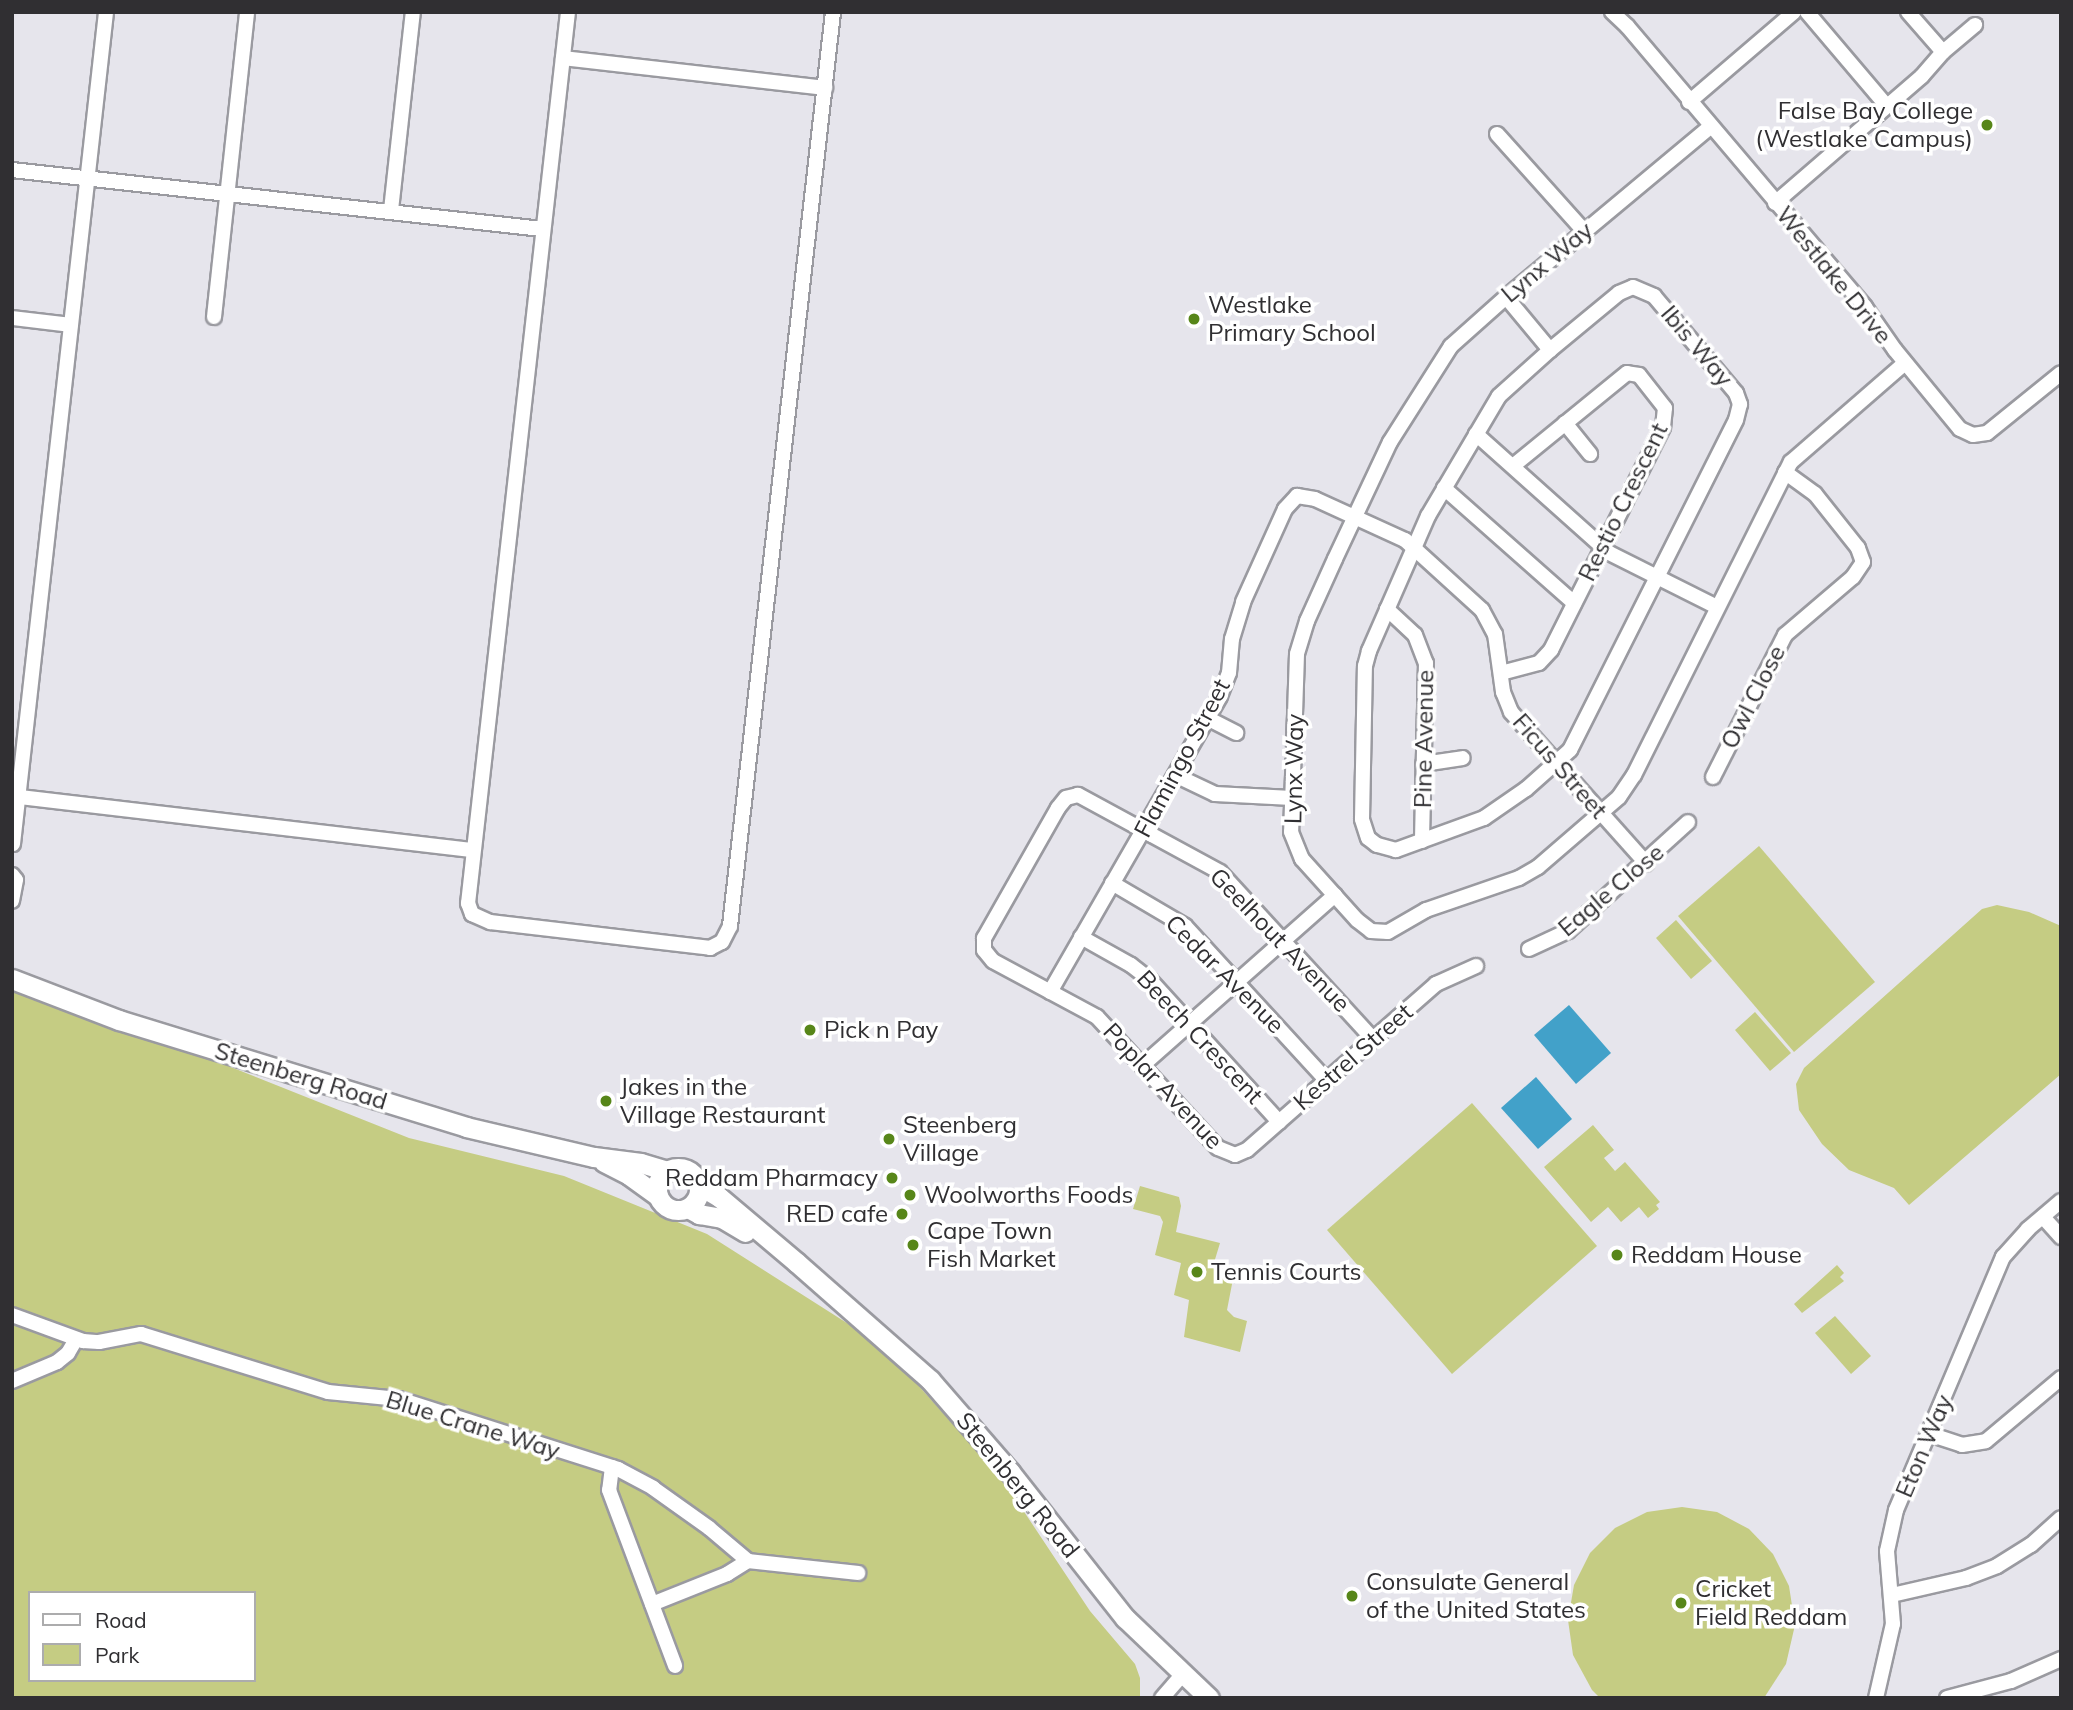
<!DOCTYPE html>
<style>
body{margin:0}
#map{position:relative;width:2073px;height:1710px;overflow:hidden;background:#e6e5ec;font-family:Mulish,sans-serif}
div>[style]{position:absolute}
[style*='--x']{left:calc(var(--x)*1px);top:calc(var(--y)*1px);width:calc(var(--w)*1px);rotate:calc(var(--a)*1deg)}
.green>*{inset:0;background:#c5cc83}
.water>*{inset:0;background:#42a1c9}
.roads{filter:drop-shadow(2px 0 #9a9aa0) drop-shadow(-2px 0 #9a9aa0) drop-shadow(0 2px #9a9aa0) drop-shadow(0 -2px #9a9aa0)}
.street>*{height:14px;margin:-7px;padding:0 7px;transform-origin:7px;border-radius:7px;background:#fff}
.secondary>*{height:19px;margin:-9.5px;padding:0 9.5px;transform-origin:9.5px;border-radius:9.5px;background:#fff}
.secondary>.ring{margin:-9.5px;padding:0;box-sizing:content-box;background:none;border:19px solid #fff;border-radius:50%}
.dots>*{width:19px;height:19px;translate:-50% -50%;box-sizing:border-box;border:4px solid #fff;border-radius:50%}
span{translate:-50% -50%;white-space:nowrap;text-align:center;line-height:1.15;-webkit-text-stroke:7px #fff;paint-order:stroke}
.poi-label{font-size:24px;color:#302f32}
.right{translate:-100% -50%;text-align:right}
.left{translate:0 -50%;text-align:left}
.street-label{font-size:24px;color:#302f32}
.frame{position:absolute;inset:0;border:14px solid #302f32;pointer-events:none}
.legend{position:absolute;left:28px;top:1591px;width:228px;height:91px;box-sizing:border-box;background:#fff;border:2px solid #acacad;margin:0;padding:9px 12px;list-style:none;font-size:21px;color:#302f32}
.legend li{display:flex;align-items:center;gap:14px;height:35px}
.legend b{width:35px;border:2px solid #acacad}
</style>
<div id="map">
<div class="green">
<div style="clip-path:polygon(1759px 846px,1875px 982px,1794px 1052px,1678px 916px)"></div>
<div style="clip-path:polygon(1997px 905px,2029px 912px,2061px 926px,2061px 1074px,1909px 1205px,1894px 1188px,1849px 1170px,1822px 1144px,1799px 1110px,1796px 1084px,1804px 1068px,1982px 909px)"></div>
<div style="clip-path:polygon(1676px 920px,1712px 961px,1691px 979px,1656px 938px)"></div>
<div style="clip-path:polygon(evenodd,12px 987px,85px 1009px,409px 1138px,564px 1176px,707px 1234px,883px 1346px,1003px 1480px,1090px 1611px,1135px 1664px,1140px 1678px,1140px 1698px,12px 1698px,12px 987px,30px 1593px,254px 1593px,254px 1680px,30px 1680px,30px 1593px)"></div>
<div style="clip-path:polygon(1755px 1012px,1791px 1053px,1770px 1071px,1735px 1030px)"></div>
<div style="clip-path:polygon(1472px 1103px,1597px 1246px,1452px 1374px,1327px 1230px)"></div>
<div style="clip-path:polygon(1593px 1125px,1614px 1150px,1604px 1158px,1615px 1171px,1625px 1162px,1660px 1202px,1656px 1205px,1659px 1209px,1648px 1218px,1639px 1207px,1621px 1222px,1608px 1207px,1591px 1222px,1544px 1167px)"></div>
<div style="clip-path:polygon(1140px 1186px,1179px 1197px,1181px 1206px,1176px 1232px,1220px 1243px,1213px 1266px,1215px 1274px,1233px 1279px,1227px 1310px,1234px 1317px,1247px 1321px,1240px 1352px,1184px 1337px,1189px 1300px,1174px 1295px,1181px 1263px,1155px 1255px,1163px 1222px,1160px 1216px,1133px 1209px)"></div>
<div style="clip-path:polygon(1837px 1265px,1844px 1273px,1840px 1277px,1844px 1281px,1802px 1313px,1794px 1304px)"></div>
<div style="clip-path:polygon(1835px 1316px,1871px 1356px,1851px 1374px,1815px 1333px)"></div>
<div style="clip-path:polygon(1682px 1507px,1717px 1512px,1749px 1529px,1773px 1554px,1789px 1586px,1795px 1625px,1786px 1664px,1764px 1698px,1600px 1698px,1592px 1690px,1573px 1655px,1568px 1620px,1574px 1585px,1590px 1553px,1615px 1528px,1647px 1512px)"></div>
</div>
<div class="water">
<div style="clip-path:polygon(1569px 1005px,1611px 1053px,1576px 1084px,1534px 1035px)"></div>
<div style="clip-path:polygon(1536px 1077px,1572px 1119px,1538px 1149px,1501px 1108px)"></div>
</div>
<div class="roads">
<div class="street">
<div style="--x:568;--y:12;--w:897;--a:96.4"></div>
<div style="--x:468;--y:903;--w:12;--a:70"></div>
<div style="--x:472;--y:914;--w:20;--a:24"></div>
<div style="--x:490;--y:922;--w:222;--a:6.7"></div>
<div style="--x:710;--y:948;--w:13;--a:-27"></div>
<div style="--x:722;--y:942;--w:18;--a:-63"></div>
<div style="--x:730;--y:926;--w:920;--a:-83.57"></div>
<div style="--x:1612;--y:12;--w:21;--a:43"></div>
<div style="--x:1627;--y:26;--w:368;--a:49.7"></div>
<div style="--x:1865;--y:307;--w:52;--a:55.1"></div>
<div style="--x:1895;--y:350;--w:102;--a:50.6"></div>
<div style="--x:1960;--y:429;--w:14;--a:25"></div>
<div style="--x:1973;--y:435;--w:14;--a:-8"></div>
<div style="--x:1987;--y:433;--w:95;--a:-39"></div>
<div style="--x:1807;--y:12;--w:122;--a:49.7"></div>
<div style="--x:1908;--y:12;--w:53;--a:48.8"></div>
<div style="--x:563;--y:58;--w:264;--a:6.5"></div>
<div style="--x:1689;--y:102;--w:138;--a:-40.6"></div>
<div style="--x:1710;--y:127;--w:266;--a:140.2"></div>
<div style="--x:1506;--y:297;--w:74;--a:138.3"></div>
<div style="--x:1451;--y:346;--w:114;--a:122.4"></div>
<div style="--x:1390;--y:442;--w:129;--a:115.2"></div>
<div style="--x:1335;--y:559;--w:68;--a:114.3"></div>
<div style="--x:1307;--y:621;--w:34;--a:107"></div>
<div style="--x:1297;--y:654;--w:178;--a:91.9"></div>
<div style="--x:1291;--y:832;--w:29;--a:68"></div>
<div style="--x:1302;--y:859;--w:82;--a:48"></div>
<div style="--x:1357;--y:920;--w:18;--a:38"></div>
<div style="--x:1371;--y:931;--w:17;--a:3"></div>
<div style="--x:1388;--y:932;--w:44;--a:-30.1"></div>
<div style="--x:1426;--y:910;--w:98;--a:-19"></div>
<div style="--x:1519;--y:878;--w:22;--a:-30"></div>
<div style="--x:1538;--y:867;--w:107;--a:-40.8"></div>
<div style="--x:1619;--y:797;--w:27;--a:-56"></div>
<div style="--x:1634;--y:775;--w:350;--a:-63.4"></div>
<div style="--x:1791;--y:462;--w:151;--a:-41"></div>
<div style="--x:1497;--y:134;--w:130;--a:48.1"></div>
<div style="--x:12;--y:170;--w:533;--a:6.35"></div>
<div style="--x:1775;--y:203;--w:194;--a:-40.8"></div>
<div style="--x:1922;--y:76;--w:32;--a:-49"></div>
<div style="--x:1943;--y:52;--w:42;--a:-40.2"></div>
<div style="--x:391;--y:210;--w:199;--a:-83.7"></div>
<div style="--x:1633;--y:287;--w:23;--a:23"></div>
<div style="--x:1654;--y:296;--w:127;--a:49.8"></div>
<div style="--x:1736;--y:393;--w:12;--a:70"></div>
<div style="--x:1740;--y:404;--w:16;--a:104"></div>
<div style="--x:1736;--y:420;--w:369;--a:116.7"></div>
<div style="--x:1570;--y:750;--w:59;--a:138.4"></div>
<div style="--x:1526;--y:789;--w:51;--a:145.4"></div>
<div style="--x:1484;--y:818;--w:94;--a:160"></div>
<div style="--x:1396;--y:850;--w:20;--a:-165"></div>
<div style="--x:1377;--y:845;--w:11;--a:-142"></div>
<div style="--x:1368;--y:838;--w:20;--a:-108"></div>
<div style="--x:1362;--y:819;--w:153;--a:-88.9"></div>
<div style="--x:1365;--y:666;--w:16;--a:-75"></div>
<div style="--x:1369;--y:651;--w:147;--a:-66.4"></div>
<div style="--x:1428;--y:516;--w:139;--a:-59.4"></div>
<div style="--x:1499;--y:396;--w:69;--a:-42"></div>
<div style="--x:1550;--y:350;--w:89;--a:-39.6"></div>
<div style="--x:1619;--y:293;--w:15;--a:-23"></div>
<div style="--x:1506;--y:297;--w:69;--a:50.3"></div>
<div style="--x:214;--y:317;--w:307;--a:-83.8"></div>
<div style="--x:12;--y:318;--w:59;--a:6.8"></div>
<div style="--x:1565;--y:423;--w:40;--a:51"></div>
<div style="--x:1476;--y:434;--w:178;--a:41.8"></div>
<div style="--x:1609;--y:553;--w:121;--a:26.6"></div>
<div style="--x:1444;--y:488;--w:174;--a:41.5"></div>
<div style="--x:1387;--y:609;--w:38;--a:43"></div>
<div style="--x:1415;--y:635;--w:30;--a:69"></div>
<div style="--x:1426;--y:663;--w:178;--a:91.3"></div>
<div style="--x:1501;--y:673;--w:39;--a:-15"></div>
<div style="--x:1539;--y:663;--w:18;--a:-47"></div>
<div style="--x:1551;--y:650;--w:250;--a:-63.3"></div>
<div style="--x:1663;--y:427;--w:19;--a:-84"></div>
<div style="--x:1665;--y:408;--w:42;--a:-128.2"></div>
<div style="--x:1639;--y:375;--w:12;--a:-171"></div>
<div style="--x:1627;--y:373;--w:147;--a:140.8"></div>
<div style="--x:1207;--y:718;--w:33;--a:27"></div>
<div style="--x:1423;--y:764;--w:40;--a:-8.5"></div>
<div style="--x:1175;--y:775;--w:44;--a:25.4"></div>
<div style="--x:1215;--y:794;--w:77;--a:3"></div>
<div style="--x:1713;--y:777;--w:159;--a:-63.1"></div>
<div style="--x:1785;--y:635;--w:89;--a:-40.5"></div>
<div style="--x:1853;--y:577;--w:18;--a:-56"></div>
<div style="--x:1863;--y:562;--w:15;--a:-110"></div>
<div style="--x:1858;--y:548;--w:69;--a:-128.5"></div>
<div style="--x:1815;--y:494;--w:37;--a:-144"></div>
<div style="--x:12;--y:796;--w:464;--a:6.7"></div>
<div style="--x:13;--y:844;--w:837;--a:-83.62"></div>
<div style="--x:12;--y:875;--w:6;--a:51"></div>
<div style="--x:16;--y:880;--w:21;--a:101"></div>
<div style="--x:1112;--y:883;--w:85;--a:30.5"></div>
<div style="--x:1185;--y:926;--w:209;--a:47.5"></div>
<div style="--x:1081;--y:937;--w:57;--a:29.2"></div>
<div style="--x:1131;--y:965;--w:24;--a:38"></div>
<div style="--x:1150;--y:980;--w:192;--a:47.7"></div>
<div style="--x:1529;--y:949;--w:43;--a:-24.8"></div>
<div style="--x:1568;--y:931;--w:162;--a:-42.2"></div>
<div style="--x:1050;--y:992;--w:341;--a:-60.1"></div>
<div style="--x:1220;--y:696;--w:25;--a:-69"></div>
<div style="--x:1229;--y:673;--w:34;--a:-85"></div>
<div style="--x:1232;--y:639;--w:39;--a:-73"></div>
<div style="--x:1243;--y:602;--w:102;--a:-65.7"></div>
<div style="--x:1285;--y:509;--w:18;--a:-47"></div>
<div style="--x:1297;--y:496;--w:18;--a:9"></div>
<div style="--x:1315;--y:499;--w:99;--a:24.5"></div>
<div style="--x:1405;--y:540;--w:104;--a:42.3"></div>
<div style="--x:1482;--y:610;--w:27;--a:62"></div>
<div style="--x:1495;--y:634;--w:59;--a:82.1"></div>
<div style="--x:1503;--y:692;--w:22;--a:68"></div>
<div style="--x:1511;--y:712;--w:203;--a:48.2"></div>
<div style="--x:1373;--y:1039;--w:226;--a:-132.5"></div>
<div style="--x:1220;--y:872;--w:162;--a:-151.5"></div>
<div style="--x:1078;--y:795;--w:12;--a:166"></div>
<div style="--x:1066;--y:798;--w:13;--a:129"></div>
<div style="--x:1058;--y:808;--w:150;--a:119.6"></div>
<div style="--x:984;--y:938;--w:12;--a:90"></div>
<div style="--x:984;--y:950;--w:14;--a:51"></div>
<div style="--x:993;--y:961;--w:118;--a:28.3"></div>
<div style="--x:1097;--y:1017;--w:178;--a:47.3"></div>
<div style="--x:1218;--y:1148;--w:18;--a:22"></div>
<div style="--x:1235;--y:1155;--w:13;--a:-23"></div>
<div style="--x:1247;--y:1150;--w:252;--a:-41.3"></div>
<div style="--x:1436;--y:984;--w:44;--a:-24.2"></div>
<div style="--x:1144;--y:1064;--w:255;--a:-41.5"></div>
<div style="--x:2043;--y:1217;--w:27;--a:48"></div>
<div style="--x:12;--y:1315;--w:76;--a:20.1"></div>
<div style="--x:83;--y:1341;--w:16;--a:4"></div>
<div style="--x:99;--y:1342;--w:43;--a:-10.8"></div>
<div style="--x:141;--y:1334;--w:196;--a:17.2"></div>
<div style="--x:328;--y:1392;--w:71;--a:5.6"></div>
<div style="--x:399;--y:1399;--w:230;--a:17.7"></div>
<div style="--x:618;--y:1469;--w:40;--a:28"></div>
<div style="--x:653;--y:1488;--w:69;--a:35.5"></div>
<div style="--x:709;--y:1528;--w:51;--a:40.2"></div>
<div style="--x:12;--y:1381;--w:49;--a:-22.9"></div>
<div style="--x:57;--y:1362;--w:14;--a:-39"></div>
<div style="--x:68;--y:1353;--w:16;--a:-60"></div>
<div style="--x:1929;--y:1434;--w:35;--a:18"></div>
<div style="--x:1962;--y:1445;--w:24;--a:-9"></div>
<div style="--x:1986;--y:1441;--w:98;--a:-40"></div>
<div style="--x:612;--y:1467;--w:23;--a:97"></div>
<div style="--x:609;--y:1490;--w:188;--a:69.4"></div>
<div style="--x:1892;--y:1595;--w:76;--a:-12.9"></div>
<div style="--x:1966;--y:1578;--w:33;--a:-21"></div>
<div style="--x:1997;--y:1566;--w:40;--a:-32"></div>
<div style="--x:2031;--y:1545;--w:40;--a:-42"></div>
<div style="--x:652;--y:1604;--w:81;--a:-21.8"></div>
<div style="--x:727;--y:1574;--w:25;--a:-32"></div>
<div style="--x:748;--y:1561;--w:111;--a:6.2"></div>
<div style="--x:1162;--y:1698;--w:30;--a:-49"></div>
<div style="--x:1876;--y:1698;--w:76;--a:-77.1"></div>
<div style="--x:1893;--y:1624;--w:73;--a:-94.7"></div>
<div style="--x:1887;--y:1551;--w:42;--a:-77.6"></div>
<div style="--x:1896;--y:1510;--w:275;--a:-67.1"></div>
<div style="--x:2003;--y:1257;--w:38;--a:-48"></div>
<div style="--x:2028;--y:1229;--w:43;--a:-40.3"></div>
<div style="--x:1947;--y:1698;--w:66;--a:-14.9"></div>
<div style="--x:2011;--y:1681;--w:55;--a:-23.7"></div>
</div>
<div class="secondary">
<div style="--x:12;--y:979;--w:115;--a:21"></div>
<div style="--x:119;--y:1020;--w:363;--a:17.1"></div>
<div style="--x:466;--y:1127;--w:131;--a:13.2"></div>
<div style="--x:594;--y:1157;--w:47;--a:7.3"></div>
<div style="--x:641;--y:1163;--w:27;--a:17"></div>
<div style="--x:604;--y:1162;--w:28;--a:27"></div>
<div style="--x:629;--y:1175;--w:36;--a:36"></div>
<div class="ring" style="left:657px;top:1168px;width:23px;height:23px"></div>
<div style="--x:699;--y:1185;--w:23;--a:31"></div>
<div style="--x:719;--y:1197;--w:102;--a:40.2"></div>
<div style="--x:797;--y:1263;--w:177;--a:41.3"></div>
<div style="--x:930;--y:1380;--w:122;--a:49"></div>
<div style="--x:1010;--y:1472;--w:186;--a:51.8"></div>
<div style="--x:1125;--y:1618;--w:116;--a:43.6"></div>
<div style="--x:688;--y:1208;--w:13;--a:29"></div>
<div style="--x:699;--y:1214;--w:23;--a:10"></div>
<div style="--x:722;--y:1218;--w:27;--a:31"></div>
</div>
</div>
<div class="dots">
<div style="left:1987px;top:125px;background:#578619"></div>
<div style="left:1194px;top:319px;background:#578619"></div>
<div style="left:810px;top:1030px;background:#578619"></div>
<div style="left:606px;top:1101px;background:#578619"></div>
<div style="left:889px;top:1139px;background:#578619"></div>
<div style="left:892px;top:1178px;background:#578619"></div>
<div style="left:910px;top:1195px;background:#578619"></div>
<div style="left:902px;top:1214px;background:#578619"></div>
<div style="left:913px;top:1245px;background:#578619"></div>
<div style="left:1617px;top:1255px;background:#578619"></div>
<div style="left:1197px;top:1272px;background:#578619"></div>
<div style="left:1352px;top:1596px;background:#578619"></div>
<div style="left:1681px;top:1603px;background:#578619"></div>
</div>
<div class="poi-label">
<span class="right" style="left:1973px;top:125px">False Bay College<br>(Westlake Campus)</span>
<span class="left" style="left:1208px;top:319px">Westlake<br>Primary School</span>
<span class="left" style="left:824px;top:1030px">Pick n Pay</span>
<span class="left" style="left:620px;top:1101px">Jakes in the<br>Village Restaurant</span>
<span class="left" style="left:903px;top:1139px">Steenberg<br>Village</span>
<span class="right" style="left:878px;top:1178px">Reddam Pharmacy</span>
<span class="left" style="left:924px;top:1195px">Woolworths Foods</span>
<span class="right" style="left:888px;top:1214px">RED cafe</span>
<span class="left" style="left:927px;top:1245px">Cape Town<br>Fish Market</span>
<span class="left" style="left:1631px;top:1255px">Reddam House</span>
<span class="left" style="left:1211px;top:1272px">Tennis Courts</span>
<span class="left" style="left:1366px;top:1596px">Consulate General<br>of the United States</span>
<span class="left" style="left:1695px;top:1603px">Cricket<br>Field Reddam</span>
</div>
<div class="street-label">
<span style="left:1547px;top:262px;rotate:-40deg">Lynx Way</span>
<span style="left:1834px;top:275px;rotate:51deg">Westlake Drive</span>
<span style="left:1697px;top:346px;rotate:50deg">Ibis Way</span>
<span style="left:1623px;top:502px;rotate:-64deg">Restio Crescent</span>
<span style="left:1753px;top:697px;rotate:-63deg">Owl Close</span>
<span style="left:1424px;top:739px;rotate:-89deg">Pine Avenue</span>
<span style="left:1182px;top:758px;rotate:-62deg">Flamingo Street</span>
<span style="left:1560px;top:766px;rotate:49deg">Ficus Street</span>
<span style="left:1294px;top:769px;rotate:-89deg">Lynx Way</span>
<span style="left:1611px;top:890px;rotate:-40deg">Eagle Close</span>
<span style="left:1280px;top:940px;rotate:46deg">Geelhout Avenue</span>
<span style="left:1225px;top:974px;rotate:45deg">Cedar Avenue</span>
<span style="left:1200px;top:1037px;rotate:47deg">Beech Crescent</span>
<span style="left:1353px;top:1057px;rotate:-41deg">Kestrel Street</span>
<span style="left:301px;top:1076px;rotate:17deg">Steenberg Road</span>
<span style="left:1163px;top:1086px;rotate:47deg">Poplar Avenue</span>
<span style="left:473px;top:1425px;rotate:17deg">Blue Crane Way</span>
<span style="left:1924px;top:1446px;rotate:-67deg">Eton Way</span>
<span style="left:1018px;top:1485px;rotate:51deg">Steenberg Road</span>
</div>
<div class="frame"></div>
<ul class="legend">
<li><b style="height:9px;background:#fff"></b>Road</li>
<li><b style="height:19px;background:#c5cc83"></b>Park</li>
</ul>
</div>
